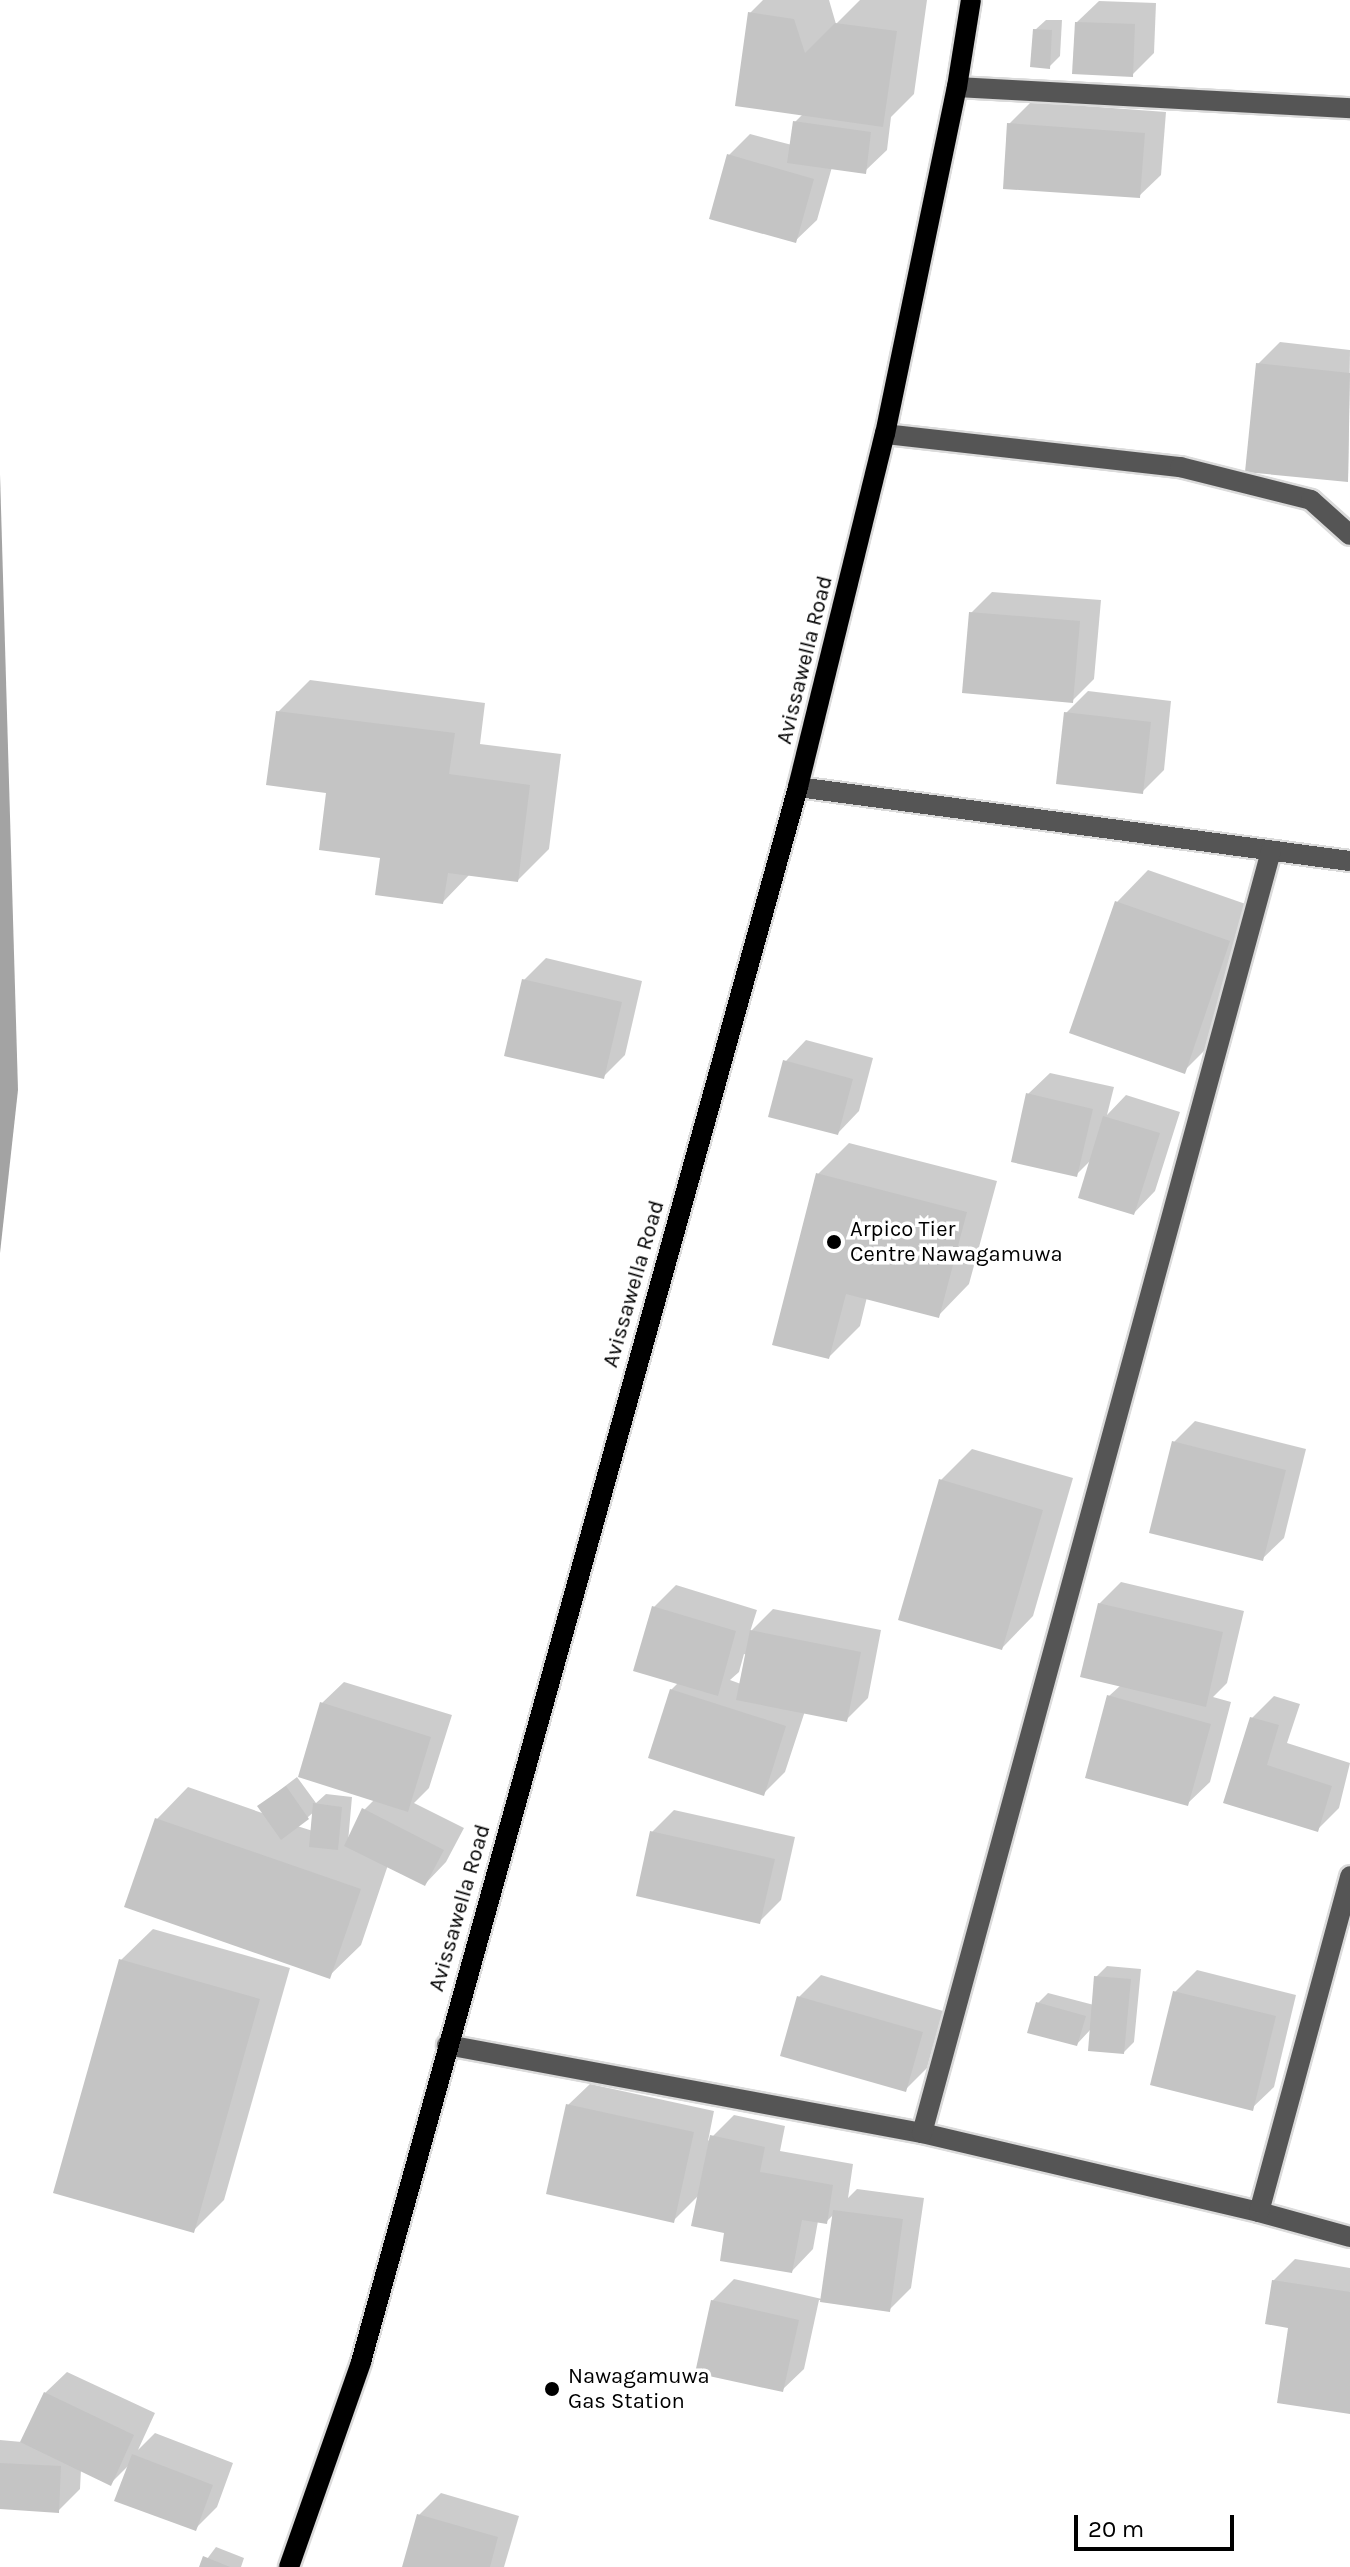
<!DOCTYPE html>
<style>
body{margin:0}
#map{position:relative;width:1350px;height:2567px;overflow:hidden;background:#fff;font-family:Karla,sans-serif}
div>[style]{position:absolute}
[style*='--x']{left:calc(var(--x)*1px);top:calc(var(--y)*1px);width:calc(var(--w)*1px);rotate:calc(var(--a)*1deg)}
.water>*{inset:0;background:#a3a3a3}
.shadow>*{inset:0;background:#0003}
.building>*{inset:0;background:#c4c4c4}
.roads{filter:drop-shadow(2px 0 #dbdbdb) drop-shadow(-2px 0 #dbdbdb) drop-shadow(0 2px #dbdbdb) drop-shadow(0 -2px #dbdbdb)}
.minor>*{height:20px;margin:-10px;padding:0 10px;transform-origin:10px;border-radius:10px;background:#555}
.major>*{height:20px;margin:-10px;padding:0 10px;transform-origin:10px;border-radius:10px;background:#000}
.dots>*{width:22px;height:22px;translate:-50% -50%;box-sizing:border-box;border:4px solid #fff;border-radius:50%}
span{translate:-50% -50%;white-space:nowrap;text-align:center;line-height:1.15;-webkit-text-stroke:7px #fff;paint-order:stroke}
.street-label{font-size:22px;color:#000}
.poi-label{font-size:22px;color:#000}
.left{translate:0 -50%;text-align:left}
.scale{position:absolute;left:1074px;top:2515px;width:160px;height:36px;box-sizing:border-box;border:4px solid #000;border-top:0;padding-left:10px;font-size:24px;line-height:28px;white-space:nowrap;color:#000;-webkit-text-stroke:6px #fff;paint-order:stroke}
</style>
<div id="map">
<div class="water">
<div style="clip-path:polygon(0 474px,18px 1090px,0 1253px)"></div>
</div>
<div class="shadow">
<div style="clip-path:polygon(763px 0,829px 0,836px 24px,860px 0,927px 0,914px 94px,891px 117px,887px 150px,865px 171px,832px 167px,817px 220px,795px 241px,729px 155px,750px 134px,792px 145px,795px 122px,803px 114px,750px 13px)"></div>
<div style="clip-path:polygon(1099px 1px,1156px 3px,1154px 53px,1132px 75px,1077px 22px)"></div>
<div style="clip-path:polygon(1046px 20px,1062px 20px,1060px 56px,1049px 67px,1035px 30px)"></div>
<div style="clip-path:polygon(1031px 102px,1166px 112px,1161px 175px,1139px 196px,1009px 124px)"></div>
<div style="clip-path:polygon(1280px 342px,1350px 350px,1348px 480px,1258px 364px)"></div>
<div style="clip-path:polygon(992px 592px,1101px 600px,1094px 679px,1072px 701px,971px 613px)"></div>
<div style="clip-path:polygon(310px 680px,485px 703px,480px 744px,561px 754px,549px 849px,518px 880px,470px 874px,443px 902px,382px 857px,328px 791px,278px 712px)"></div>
<div style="clip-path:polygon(1088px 691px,1171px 701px,1164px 770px,1142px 792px,1066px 713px)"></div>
<div style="clip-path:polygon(1148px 870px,1260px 909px,1215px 1040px,1184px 1071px,1117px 902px)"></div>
<div style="clip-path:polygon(546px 958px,642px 981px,625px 1055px,603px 1077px,524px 980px)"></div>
<div style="clip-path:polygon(806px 1040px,873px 1058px,859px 1111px,838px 1133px,785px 1062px)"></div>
<div style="clip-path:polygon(1050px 1073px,1114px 1087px,1107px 1115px,1126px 1095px,1180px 1112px,1155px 1191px,1134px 1213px,1092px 1159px,1076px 1175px,1028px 1094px)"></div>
<div style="clip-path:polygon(849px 1143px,997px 1181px,969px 1284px,938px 1316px,867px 1297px,860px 1326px,829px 1357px,818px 1174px)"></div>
<div style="clip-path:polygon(1195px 1421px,1306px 1449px,1284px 1538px,1262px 1559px,1174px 1442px)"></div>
<div style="clip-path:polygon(972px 1449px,1073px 1478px,1033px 1616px,1002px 1648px,941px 1480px)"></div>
<div style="clip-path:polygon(1121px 1582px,1244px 1611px,1227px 1683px,1213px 1697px,1231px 1702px,1210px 1782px,1188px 1803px,1109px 1696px,1121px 1685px,1099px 1604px)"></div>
<div style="clip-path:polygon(evenodd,676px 1585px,757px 1610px,750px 1632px,773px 1609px,881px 1630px,868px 1698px,846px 1720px,805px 1711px,785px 1772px,763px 1794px,671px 1690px,679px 1682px,654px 1607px,676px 1585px,744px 1654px,747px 1655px,741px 1684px,730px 1680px,739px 1672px,744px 1654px)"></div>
<div style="clip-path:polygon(evenodd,344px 1682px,452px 1715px,429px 1788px,414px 1803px,464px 1828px,446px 1862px,425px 1884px,388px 1865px,361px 1945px,329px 1976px,157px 1819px,188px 1787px,265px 1814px,259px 1806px,297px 1777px,316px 1803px,326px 1794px,352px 1797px,348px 1842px,364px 1810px,375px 1799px,322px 1703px,344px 1682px,315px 1811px,313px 1831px,297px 1826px,308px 1817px,315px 1811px)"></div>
<div style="clip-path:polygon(1274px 1696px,1300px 1704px,1287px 1743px,1350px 1763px,1339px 1808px,1317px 1830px,1226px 1801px,1252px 1718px)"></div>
<div style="clip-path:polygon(674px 1810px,795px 1837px,781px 1900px,760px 1921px,652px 1832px)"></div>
<div style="clip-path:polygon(153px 1929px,290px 1968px,224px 2200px,193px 2231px,121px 1960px)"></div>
<div style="clip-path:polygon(1107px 1966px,1141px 1969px,1134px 2042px,1124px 2052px,1091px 2029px,1077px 2044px,1038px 2003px,1048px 1993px,1094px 2005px,1096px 1977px)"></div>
<div style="clip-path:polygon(1197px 1970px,1296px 1995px,1274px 2087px,1252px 2108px,1175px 1992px)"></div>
<div style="clip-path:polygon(821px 1975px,943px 2011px,927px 2068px,906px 2089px,799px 1997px)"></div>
<div style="clip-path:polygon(590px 2084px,714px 2111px,708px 2141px,734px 2115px,785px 2126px,780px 2151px,853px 2164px,848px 2198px,857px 2189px,924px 2198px,911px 2288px,889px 2310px,819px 2300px,804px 2369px,782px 2390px,712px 2301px,734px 2279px,822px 2299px,835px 2213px,826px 2222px,818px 2221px,813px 2249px,792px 2271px,727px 2231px,699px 2195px,673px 2221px,568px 2105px)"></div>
<div style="clip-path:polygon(1295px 2259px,1350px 2268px,1350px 2412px,1290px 2326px,1273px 2281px)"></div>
<div style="clip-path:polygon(67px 2372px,155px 2413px,138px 2450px,155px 2433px,233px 2463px,217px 2507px,195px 2529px,130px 2464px,111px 2483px,81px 2469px,80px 2489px,58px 2511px,0 2507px,0 2440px,22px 2442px,45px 2393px)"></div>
<div style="clip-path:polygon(441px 2493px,519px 2516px,504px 2567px,404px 2567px,419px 2515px)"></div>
<div style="clip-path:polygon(216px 2547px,244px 2558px,241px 2567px,201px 2567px)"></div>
</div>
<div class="building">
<div style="clip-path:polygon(748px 12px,794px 19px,805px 53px,835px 23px,897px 31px,883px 127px,735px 106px)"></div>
<div style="clip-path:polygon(1075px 22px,1135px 24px,1133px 77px,1072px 74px)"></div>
<div style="clip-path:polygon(1033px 29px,1052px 30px,1050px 69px,1030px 67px)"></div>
<div style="clip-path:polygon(793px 121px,871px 132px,866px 174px,787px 163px)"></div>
<div style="clip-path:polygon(1007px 123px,1145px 133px,1140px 198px,1003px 189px)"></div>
<div style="clip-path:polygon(727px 154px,814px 179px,796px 243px,709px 219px)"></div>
<div style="clip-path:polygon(1256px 363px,1350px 373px,1348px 482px,1245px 472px)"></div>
<div style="clip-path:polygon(969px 612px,1080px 621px,1073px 703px,962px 693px)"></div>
<div style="clip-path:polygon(276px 711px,455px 733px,449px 774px,530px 785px,518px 882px,448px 873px,443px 904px,375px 895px,380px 858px,319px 850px,326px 793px,266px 785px)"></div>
<div style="clip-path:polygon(1064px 712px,1151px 722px,1143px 794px,1056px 784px)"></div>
<div style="clip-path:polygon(1115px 901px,1230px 941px,1185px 1074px,1069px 1033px)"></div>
<div style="clip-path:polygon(522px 979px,622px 1002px,604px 1079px,504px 1056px)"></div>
<div style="clip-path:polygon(783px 1060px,853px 1079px,838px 1135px,768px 1117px)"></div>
<div style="clip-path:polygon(1026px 1093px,1093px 1109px,1077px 1177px,1011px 1162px)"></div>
<div style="clip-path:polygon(1103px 1116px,1160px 1133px,1134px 1215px,1078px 1198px)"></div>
<div style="clip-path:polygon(816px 1173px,967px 1212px,939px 1318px,846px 1294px,829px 1359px,772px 1345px)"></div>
<div style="clip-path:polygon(1172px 1441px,1286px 1470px,1263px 1561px,1149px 1533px)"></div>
<div style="clip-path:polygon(939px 1479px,1043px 1510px,1002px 1650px,898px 1620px)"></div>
<div style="clip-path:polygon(1098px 1603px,1223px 1632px,1206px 1707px,1080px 1677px)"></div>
<div style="clip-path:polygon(652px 1606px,736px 1631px,718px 1696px,633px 1671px)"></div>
<div style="clip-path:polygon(750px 1630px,861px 1652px,847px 1722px,736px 1700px)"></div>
<div style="clip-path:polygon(670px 1689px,786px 1726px,764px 1796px,648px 1758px)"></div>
<div style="clip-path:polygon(1107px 1695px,1211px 1724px,1188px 1806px,1085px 1778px)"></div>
<div style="clip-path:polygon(320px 1702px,431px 1737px,408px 1812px,298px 1777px)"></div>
<div style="clip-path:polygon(1250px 1717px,1279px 1725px,1267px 1765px,1332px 1786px,1318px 1832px,1223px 1803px)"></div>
<div style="clip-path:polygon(286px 1786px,309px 1819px,281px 1840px,257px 1806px)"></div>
<div style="clip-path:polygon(313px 1803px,342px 1807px,338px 1850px,309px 1847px)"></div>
<div style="clip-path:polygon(362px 1808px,444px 1850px,425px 1886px,344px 1846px)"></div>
<div style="clip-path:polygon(155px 1818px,361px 1889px,330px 1979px,124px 1907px)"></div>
<div style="clip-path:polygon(650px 1831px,775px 1859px,760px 1924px,636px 1896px)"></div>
<div style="clip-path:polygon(119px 1959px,260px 1999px,194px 2233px,53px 2193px)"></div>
<div style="clip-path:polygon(1094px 1976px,1131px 1979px,1124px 2054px,1088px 2051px)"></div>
<div style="clip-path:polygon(1173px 1991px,1276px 2016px,1253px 2111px,1150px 2085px)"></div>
<div style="clip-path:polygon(797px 1996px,923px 2032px,906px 2092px,780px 2056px)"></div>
<div style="clip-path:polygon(1036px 2002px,1086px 2016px,1077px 2046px,1027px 2033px)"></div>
<div style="clip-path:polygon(566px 2104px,694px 2132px,674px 2223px,546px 2194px)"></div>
<div style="clip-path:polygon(710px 2135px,765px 2147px,760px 2172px,833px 2185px,827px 2224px,802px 2220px,792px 2273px,720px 2261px,724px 2233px,691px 2226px)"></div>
<div style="clip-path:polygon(833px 2210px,903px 2219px,890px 2312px,820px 2302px)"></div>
<div style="clip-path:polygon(1272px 2280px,1350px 2292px,1350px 2414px,1277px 2403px,1288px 2328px,1265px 2324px)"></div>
<div style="clip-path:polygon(711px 2300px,799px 2320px,783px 2392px,695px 2373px)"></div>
<div style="clip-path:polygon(44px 2392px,134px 2435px,111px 2486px,20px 2442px)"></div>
<div style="clip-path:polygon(132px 2454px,213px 2485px,196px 2531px,114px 2501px)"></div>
<div style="clip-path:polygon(0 2463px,61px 2466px,59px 2513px,0 2509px)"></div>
<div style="clip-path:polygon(417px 2514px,498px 2537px,490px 2567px,402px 2567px)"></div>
<div style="clip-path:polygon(203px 2556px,230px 2567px,199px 2567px)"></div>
</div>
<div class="roads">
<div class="minor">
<div style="--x:957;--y:87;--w:394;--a:3.1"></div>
<div style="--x:885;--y:434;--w:297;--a:6.4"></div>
<div style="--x:1180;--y:467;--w:135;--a:14.1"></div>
<div style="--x:1311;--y:500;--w:52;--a:41.9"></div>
<div style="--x:798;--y:787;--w:557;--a:7.64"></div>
<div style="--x:447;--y:2045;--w:483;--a:10.5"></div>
<div style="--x:922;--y:2133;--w:346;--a:13.2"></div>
<div style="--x:1259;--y:2212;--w:94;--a:15.4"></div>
<div style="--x:922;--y:2133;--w:1329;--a:-74.77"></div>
<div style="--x:1259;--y:2212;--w:348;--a:-74.8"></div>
</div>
<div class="major">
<div style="--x:289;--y:2567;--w:217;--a:-70.6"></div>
<div style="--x:361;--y:2362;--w:1635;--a:-74.49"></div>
<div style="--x:798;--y:787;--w:364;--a:-76.2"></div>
<div style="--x:885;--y:434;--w:354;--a:-78.3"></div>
<div style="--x:957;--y:87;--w:88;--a:-80.9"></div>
</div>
</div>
<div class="dots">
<div style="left:834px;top:1242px;background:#000"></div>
<div style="left:552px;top:2389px;background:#000"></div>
</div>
<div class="street-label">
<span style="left:805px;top:660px;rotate:-76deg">Avissawella Road</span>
<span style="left:634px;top:1284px;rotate:-74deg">Avissawella Road</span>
<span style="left:460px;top:1908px;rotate:-74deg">Avissawella Road</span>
</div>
<div class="poi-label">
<span class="left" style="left:850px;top:1242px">Arpico Tier<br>Centre Nawagamuwa</span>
<span class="left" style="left:568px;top:2389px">Nawagamuwa<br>Gas Station</span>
</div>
<div class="scale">20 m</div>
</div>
